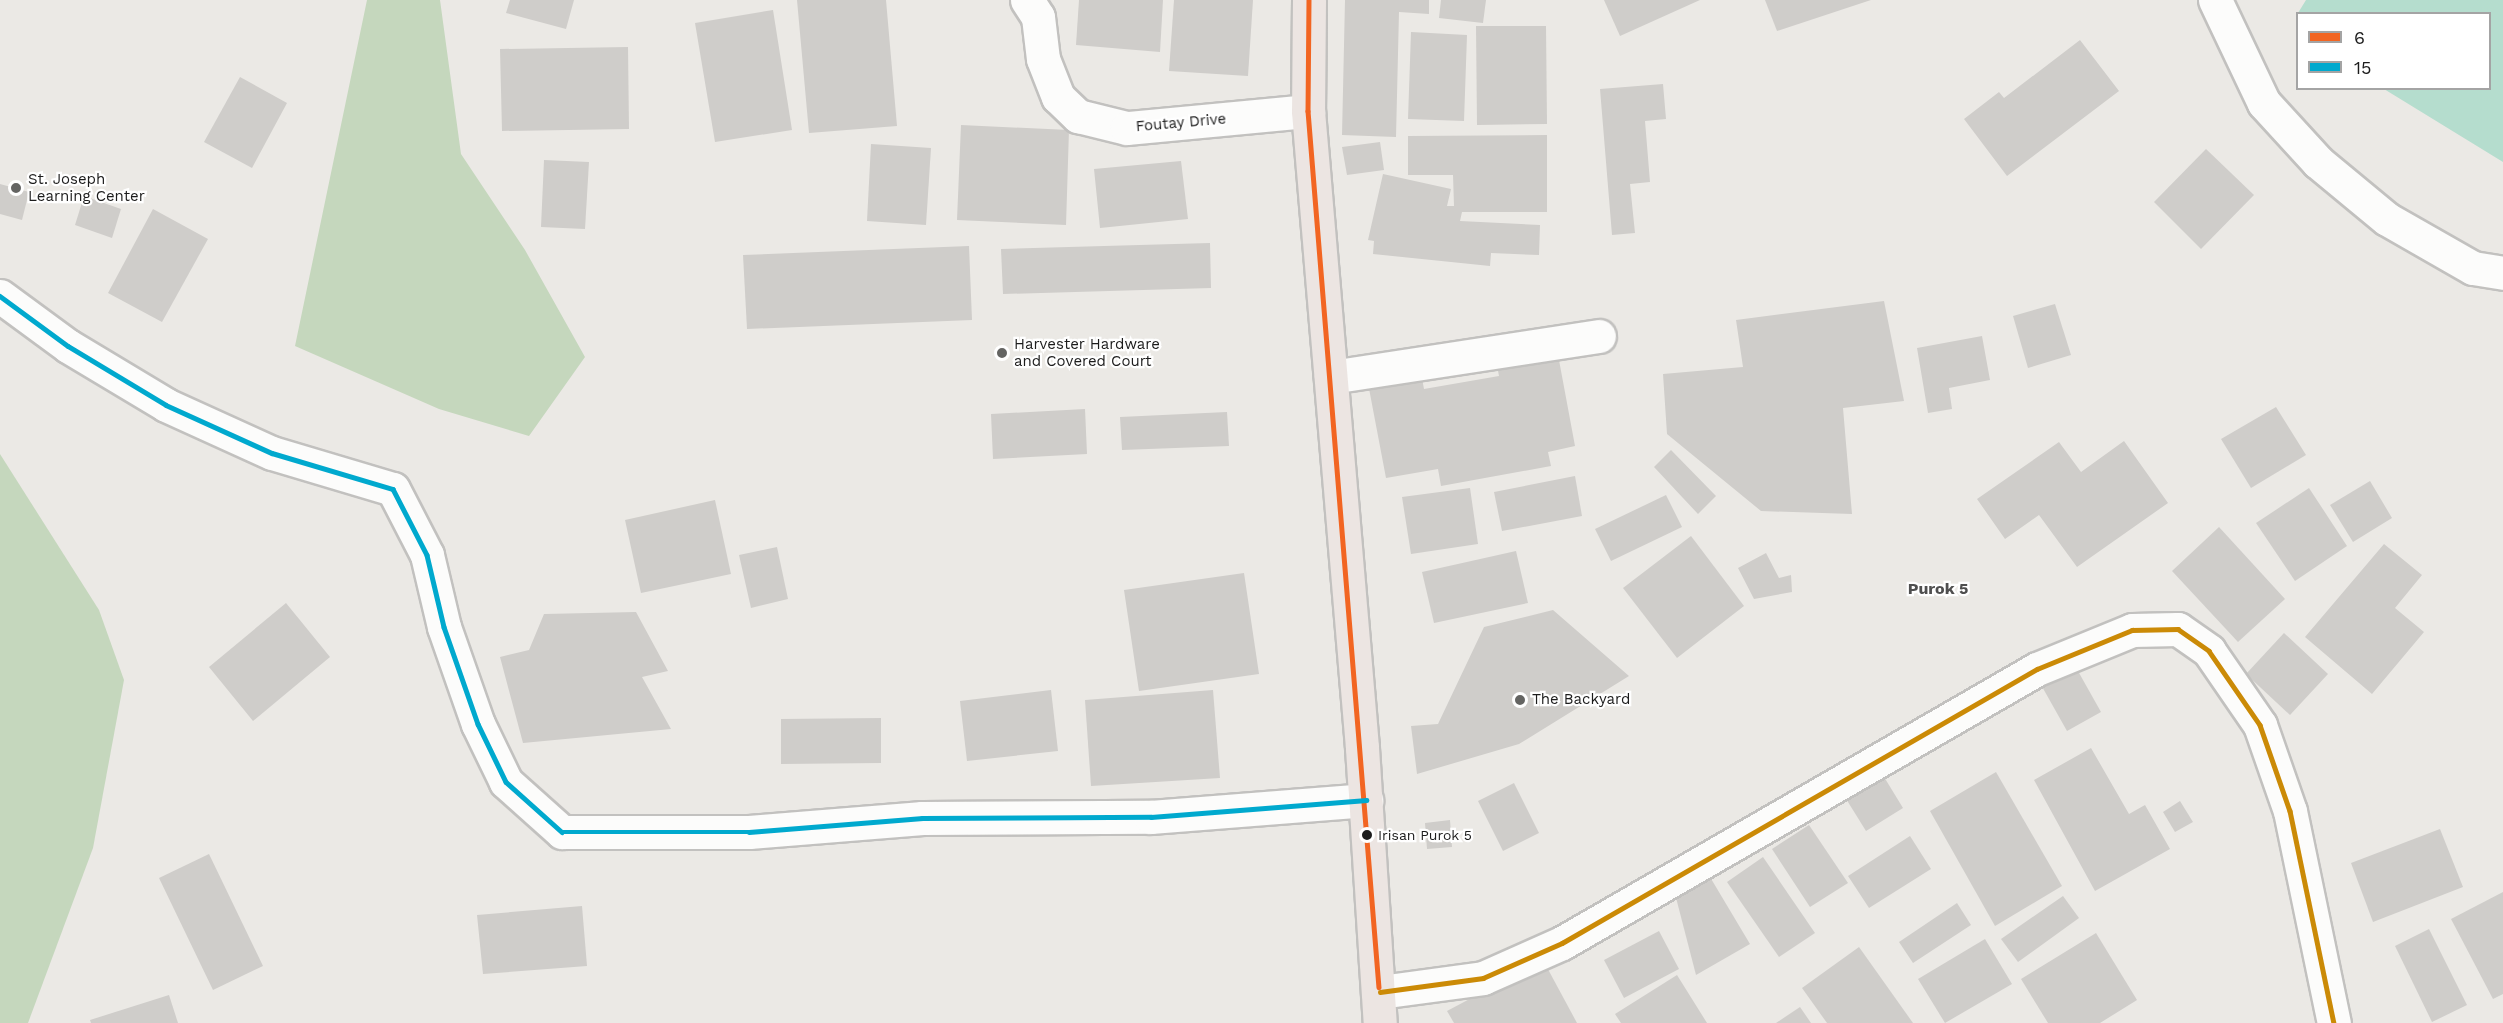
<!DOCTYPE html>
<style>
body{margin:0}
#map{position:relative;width:2503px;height:1023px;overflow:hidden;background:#ebe9e5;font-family:"Work Sans",sans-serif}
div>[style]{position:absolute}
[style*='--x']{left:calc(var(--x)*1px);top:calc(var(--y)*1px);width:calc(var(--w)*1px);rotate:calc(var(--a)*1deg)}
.forest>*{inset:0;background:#c5d7bd}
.pitch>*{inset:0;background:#b5ddce}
.building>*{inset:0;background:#cfcdca}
.roads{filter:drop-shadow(2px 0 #c2c1bf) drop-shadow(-2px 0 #c2c1bf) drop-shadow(0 2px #c2c1bf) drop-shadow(0 -2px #c2c1bf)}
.minor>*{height:33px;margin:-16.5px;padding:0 16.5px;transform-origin:16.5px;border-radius:16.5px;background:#fcfcfb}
.trunk>*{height:33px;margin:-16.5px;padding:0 16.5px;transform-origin:16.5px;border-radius:16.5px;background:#ece5e2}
.bus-1>*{height:4.5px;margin:-2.25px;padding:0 2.25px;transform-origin:2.25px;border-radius:2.25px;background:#f26522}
.bus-2>*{height:4.5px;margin:-2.25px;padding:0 2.25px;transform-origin:2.25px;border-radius:2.25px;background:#00a9ce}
.bus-3>*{height:4.5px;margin:-2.25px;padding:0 2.25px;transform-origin:2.25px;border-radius:2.25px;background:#cb8a06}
.dots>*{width:16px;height:16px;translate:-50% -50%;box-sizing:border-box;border:3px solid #fff;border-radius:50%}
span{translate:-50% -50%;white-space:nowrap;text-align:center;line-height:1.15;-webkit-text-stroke:4.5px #fff;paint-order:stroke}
.bus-label{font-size:14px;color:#1c1c1c}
.left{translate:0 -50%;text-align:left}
.street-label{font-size:15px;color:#1c1c1c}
.poi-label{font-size:15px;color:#1c1c1c}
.neighbourhood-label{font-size:16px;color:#4f4f4f;font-weight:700}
.legend{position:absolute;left:2296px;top:12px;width:195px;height:78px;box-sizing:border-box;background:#fff;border:2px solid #a4a4a4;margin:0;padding:8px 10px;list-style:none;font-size:18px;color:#1c1c1c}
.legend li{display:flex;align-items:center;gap:12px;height:30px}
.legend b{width:30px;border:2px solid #a4a4a4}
</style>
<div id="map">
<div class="forest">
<div style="clip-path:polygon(367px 0,440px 0,461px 154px,525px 250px,585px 357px,529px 436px,439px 409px,295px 346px)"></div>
<div style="clip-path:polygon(0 454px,99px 610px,124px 680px,93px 848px,28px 1023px,0 1023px)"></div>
</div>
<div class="pitch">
<div style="clip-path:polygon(2306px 0,2503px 0,2503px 162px,2384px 89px,2490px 88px,2490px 14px,2298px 13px)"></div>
</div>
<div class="building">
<div style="clip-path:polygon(510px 0,574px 0,566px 29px,506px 13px)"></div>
<div style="clip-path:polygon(797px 0,886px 0,897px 126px,809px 133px)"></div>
<div style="clip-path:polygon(1079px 0,1163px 0,1160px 52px,1076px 45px)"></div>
<div style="clip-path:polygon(1174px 0,1253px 0,1248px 76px,1169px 71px)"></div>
<div style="clip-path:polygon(1345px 0,1429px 0,1429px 14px,1399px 12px,1396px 137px,1342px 135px)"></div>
<div style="clip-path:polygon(1441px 0,1486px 0,1483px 23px,1439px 18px)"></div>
<div style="clip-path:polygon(1604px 0,1700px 0,1620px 36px)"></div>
<div style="clip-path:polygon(1765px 0,1871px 0,1777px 31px)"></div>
<div style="clip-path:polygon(773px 10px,792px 130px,715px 142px,695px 23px)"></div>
<div style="clip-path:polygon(1476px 26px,1546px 26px,1547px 124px,1477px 125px)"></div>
<div style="clip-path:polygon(1411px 32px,1467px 35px,1464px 121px,1408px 119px)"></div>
<div style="clip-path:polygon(2080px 40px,2119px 91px,2007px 176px,1964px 119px,1999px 92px,2004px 98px)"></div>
<div style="clip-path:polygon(628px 47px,629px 129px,502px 131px,500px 49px)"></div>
<div style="clip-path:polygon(240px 77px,287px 103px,252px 168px,204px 142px)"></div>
<div style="clip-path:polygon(1663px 84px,1666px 119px,1645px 121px,1650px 182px,1630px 184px,1635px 233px,1612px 235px,1600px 89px)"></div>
<div style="clip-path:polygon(961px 125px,1069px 130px,1066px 225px,957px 220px)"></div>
<div style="clip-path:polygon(1547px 135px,1547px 212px,1462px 212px,1460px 221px,1540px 225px,1539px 255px,1491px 253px,1490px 266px,1373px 254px,1374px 241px,1368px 240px,1383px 174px,1451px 189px,1447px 206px,1454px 206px,1453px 175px,1408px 175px,1408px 136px)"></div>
<div style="clip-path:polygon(1380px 142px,1384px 170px,1347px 175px,1342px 147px)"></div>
<div style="clip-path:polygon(871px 144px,931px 148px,926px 225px,867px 221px)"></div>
<div style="clip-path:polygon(2206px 149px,2254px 195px,2201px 249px,2154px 202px)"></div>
<div style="clip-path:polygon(544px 160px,589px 162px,585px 229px,541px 227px)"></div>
<div style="clip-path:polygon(1181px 161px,1188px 219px,1100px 228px,1094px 169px)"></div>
<div style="clip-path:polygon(0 184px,29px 192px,22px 220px,0 214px)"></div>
<div style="clip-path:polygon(84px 196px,121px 209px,112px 238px,75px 225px)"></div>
<div style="clip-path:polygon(153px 209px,208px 239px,162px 322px,108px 293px)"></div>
<div style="clip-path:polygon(1210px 243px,1211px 288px,1003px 294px,1001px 249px)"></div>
<div style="clip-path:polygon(969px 246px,972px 320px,747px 329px,743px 255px)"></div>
<div style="clip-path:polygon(1884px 301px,1904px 401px,1843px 408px,1852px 514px,1761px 511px,1667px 434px,1663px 374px,1743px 367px,1736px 320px)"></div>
<div style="clip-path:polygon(2055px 304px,2071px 355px,2028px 368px,2013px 316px)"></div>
<div style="clip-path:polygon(1982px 336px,1990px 380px,1949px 388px,1952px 409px,1928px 413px,1917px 348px)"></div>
<div style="clip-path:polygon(1556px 344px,1575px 446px,1548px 452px,1551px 466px,1441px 486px,1438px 469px,1386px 478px,1367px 378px,1420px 368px,1424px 389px,1499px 376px,1495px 355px)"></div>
<div style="clip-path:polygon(2276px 407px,2306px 455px,2251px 488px,2221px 439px)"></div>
<div style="clip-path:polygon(1085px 409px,1087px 454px,993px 459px,991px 414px)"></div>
<div style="clip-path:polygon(1227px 412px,1229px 446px,1122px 450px,1120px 417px)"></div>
<div style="clip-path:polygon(2124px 441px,2168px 503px,2077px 567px,2039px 515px,2005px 539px,1977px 499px,2059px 442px,2081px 472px)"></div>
<div style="clip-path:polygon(1671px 450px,1716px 496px,1698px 514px,1654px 467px)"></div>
<div style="clip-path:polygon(1575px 476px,1582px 516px,1502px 531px,1494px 492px)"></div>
<div style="clip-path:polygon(2370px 481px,2392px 518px,2353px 542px,2330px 505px)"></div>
<div style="clip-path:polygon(1470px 488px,1478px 544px,1411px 554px,1402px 497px)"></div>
<div style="clip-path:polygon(2309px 488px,2347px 546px,2295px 581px,2256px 523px)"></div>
<div style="clip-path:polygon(1666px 495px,1682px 527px,1611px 561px,1595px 529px)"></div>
<div style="clip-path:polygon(715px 500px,731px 574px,641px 593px,625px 520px)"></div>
<div style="clip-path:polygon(2219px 527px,2285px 599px,2238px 642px,2172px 571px)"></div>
<div style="clip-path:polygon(1691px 536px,1744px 606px,1677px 658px,1623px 588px)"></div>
<div style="clip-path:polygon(2384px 544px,2422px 575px,2395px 608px,2424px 632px,2372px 694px,2305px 637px)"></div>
<div style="clip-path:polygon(777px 547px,788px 599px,751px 608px,739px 555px)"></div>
<div style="clip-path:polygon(1516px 551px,1528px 603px,1434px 623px,1422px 572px)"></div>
<div style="clip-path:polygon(1766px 553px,1779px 578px,1791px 575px,1792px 592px,1754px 599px,1738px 568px)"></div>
<div style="clip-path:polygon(1244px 573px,1259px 674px,1139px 691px,1124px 590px)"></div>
<div style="clip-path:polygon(286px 603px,330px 657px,253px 721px,209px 667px)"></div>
<div style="clip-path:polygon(1553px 610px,1629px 676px,1519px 744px,1417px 774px,1411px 726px,1438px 724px,1484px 627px)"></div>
<div style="clip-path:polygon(636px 612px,668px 671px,642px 677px,671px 729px,523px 743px,500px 657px,529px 650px,544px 614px)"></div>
<div style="clip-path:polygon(2284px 633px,2328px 674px,2290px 715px,2246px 674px)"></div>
<div style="clip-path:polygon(2074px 664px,2101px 712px,2067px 731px,2040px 683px)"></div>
<div style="clip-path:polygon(1051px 690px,1058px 751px,967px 761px,960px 701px)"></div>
<div style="clip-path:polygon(1213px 690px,1220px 778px,1091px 786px,1085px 700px)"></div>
<div style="clip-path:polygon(881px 718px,881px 763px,781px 764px,781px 719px)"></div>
<div style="clip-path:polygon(2091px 748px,2129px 814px,2145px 805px,2170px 849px,2095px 891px,2034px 780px)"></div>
<div style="clip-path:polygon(1881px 772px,1903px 808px,1866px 831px,1843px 794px)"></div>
<div style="clip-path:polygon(1996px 772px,2062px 886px,1995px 926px,1930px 811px)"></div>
<div style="clip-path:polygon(1514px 783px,1539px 833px,1503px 851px,1478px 801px)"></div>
<div style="clip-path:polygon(2180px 801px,2193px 822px,2175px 832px,2163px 812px)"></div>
<div style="clip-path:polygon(1450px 820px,1452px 847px,1427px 849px,1425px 823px)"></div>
<div style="clip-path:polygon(1809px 825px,1848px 883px,1810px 907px,1772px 849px)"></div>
<div style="clip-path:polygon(2440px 829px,2463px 887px,2373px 922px,2351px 863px)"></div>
<div style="clip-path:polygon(1910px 836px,1931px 869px,1869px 908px,1848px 876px)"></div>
<div style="clip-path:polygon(209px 854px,263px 966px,213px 990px,159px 878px)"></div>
<div style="clip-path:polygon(1763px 857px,1815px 933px,1779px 957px,1727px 882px)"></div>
<div style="clip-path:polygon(1710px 877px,1750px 944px,1696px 975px,1674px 890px)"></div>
<div style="clip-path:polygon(2503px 892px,2503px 994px,2493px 999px,2451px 919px)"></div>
<div style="clip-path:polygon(2063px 896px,2079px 918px,2018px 962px,2001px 939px)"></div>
<div style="clip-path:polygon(1957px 903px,1971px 925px,1913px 963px,1899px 942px)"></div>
<div style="clip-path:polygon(582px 906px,587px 966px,483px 974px,477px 915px)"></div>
<div style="clip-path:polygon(2429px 929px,2467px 1005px,2432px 1022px,2395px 946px)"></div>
<div style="clip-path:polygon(1659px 931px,1679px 969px,1624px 998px,1604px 960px)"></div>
<div style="clip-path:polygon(2096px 933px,2137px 1000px,2100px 1023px,2048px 1023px,2021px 979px)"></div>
<div style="clip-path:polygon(1985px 939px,2012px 984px,1945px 1023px,1918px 979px)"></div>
<div style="clip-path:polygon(1859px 947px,1913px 1023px,1827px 1023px,1802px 988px)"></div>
<div style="clip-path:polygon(1543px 960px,1577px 1023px,1454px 1023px,1447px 1011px)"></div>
<div style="clip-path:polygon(1677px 975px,1707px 1023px,1621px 1023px,1615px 1014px)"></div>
<div style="clip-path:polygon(169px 995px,178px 1023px,91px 1023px,90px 1020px)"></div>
<div style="clip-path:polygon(1800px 1007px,1811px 1023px,1776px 1023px)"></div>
</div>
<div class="roads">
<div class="minor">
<div style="--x:1027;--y:0;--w:20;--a:57"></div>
<div style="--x:1038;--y:17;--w:42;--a:83.2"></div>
<div style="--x:1043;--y:59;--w:41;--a:68.5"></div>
<div style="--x:1058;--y:97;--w:28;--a:44"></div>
<div style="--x:1078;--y:116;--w:50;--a:13.8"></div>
<div style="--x:1127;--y:128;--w:182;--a:-5.4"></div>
<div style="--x:2215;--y:0;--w:114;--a:64.6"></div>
<div style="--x:2264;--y:103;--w:80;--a:47.5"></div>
<div style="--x:2318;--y:162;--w:89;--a:39.6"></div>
<div style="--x:2387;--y:219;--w:99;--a:29.7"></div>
<div style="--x:2473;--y:268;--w:30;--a:9"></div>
<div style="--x:0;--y:296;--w:84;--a:36.3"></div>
<div style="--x:68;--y:346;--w:114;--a:31"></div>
<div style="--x:166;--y:405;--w:116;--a:24.4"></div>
<div style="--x:272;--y:453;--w:126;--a:16.6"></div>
<div style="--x:393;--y:489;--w:74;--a:62.7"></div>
<div style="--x:427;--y:555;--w:74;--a:76.7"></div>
<div style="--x:444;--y:627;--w:103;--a:70.7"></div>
<div style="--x:478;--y:724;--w:64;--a:64.2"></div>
<div style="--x:506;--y:782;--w:75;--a:41.8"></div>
<div style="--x:562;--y:832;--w:187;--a:0"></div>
<div style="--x:749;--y:832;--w:174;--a:-4.6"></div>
<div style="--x:922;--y:818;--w:229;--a:-0.3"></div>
<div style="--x:1151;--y:817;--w:216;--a:-4.5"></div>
<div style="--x:1331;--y:377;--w:271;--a:-8.7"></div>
<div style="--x:1380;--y:992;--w:104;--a:-7.7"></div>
<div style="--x:1483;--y:978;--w:86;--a:-23.9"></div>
<div style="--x:1562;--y:943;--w:548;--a:-29.98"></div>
<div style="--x:2037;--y:669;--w:103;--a:-22.3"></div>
<div style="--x:2132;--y:630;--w:46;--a:-1.2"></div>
<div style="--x:2178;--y:629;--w:38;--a:35"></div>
<div style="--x:2209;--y:651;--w:90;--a:55.4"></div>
<div style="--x:2260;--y:725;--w:91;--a:70.8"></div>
<div style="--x:2290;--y:811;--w:217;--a:78.3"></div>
</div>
<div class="trunk">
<div style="--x:1309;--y:0;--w:111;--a:90.5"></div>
<div style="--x:1308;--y:111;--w:639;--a:85.15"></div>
<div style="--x:1362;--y:748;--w:276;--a:86.3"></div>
</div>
</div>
<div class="bus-1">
<div style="--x:1309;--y:0;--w:111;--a:90.5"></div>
<div style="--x:1308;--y:111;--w:879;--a:85.37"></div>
</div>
<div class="bus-2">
<div style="--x:0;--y:296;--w:84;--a:36.3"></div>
<div style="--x:68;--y:346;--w:114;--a:31"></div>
<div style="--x:166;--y:405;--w:116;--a:24.4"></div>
<div style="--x:272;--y:453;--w:126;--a:16.6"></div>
<div style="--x:393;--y:489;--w:74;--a:62.7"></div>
<div style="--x:427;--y:555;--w:74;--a:76.7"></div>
<div style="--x:444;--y:627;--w:103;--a:70.7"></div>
<div style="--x:478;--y:724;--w:64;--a:64.2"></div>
<div style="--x:506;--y:782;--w:75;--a:41.8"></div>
<div style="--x:562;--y:832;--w:187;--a:0"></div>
<div style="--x:749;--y:832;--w:174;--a:-4.6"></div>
<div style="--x:922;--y:818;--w:229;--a:-0.3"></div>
<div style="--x:1151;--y:817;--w:216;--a:-4.5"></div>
</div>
<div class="bus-3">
<div style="--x:1380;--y:992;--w:104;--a:-7.7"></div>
<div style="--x:1483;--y:978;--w:86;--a:-23.9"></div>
<div style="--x:1562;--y:943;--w:548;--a:-29.98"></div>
<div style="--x:2037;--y:669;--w:103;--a:-22.3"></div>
<div style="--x:2132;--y:630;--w:46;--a:-1.2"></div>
<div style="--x:2178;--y:629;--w:38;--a:35"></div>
<div style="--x:2209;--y:651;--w:90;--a:55.4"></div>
<div style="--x:2260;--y:725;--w:91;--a:70.8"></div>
<div style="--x:2290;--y:811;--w:217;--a:78.3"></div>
</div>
<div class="dots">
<div style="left:16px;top:188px;background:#646462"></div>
<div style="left:1002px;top:353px;background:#646462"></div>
<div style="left:1520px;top:700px;background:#646462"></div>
<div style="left:1367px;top:835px;background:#1c1c1c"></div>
</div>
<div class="bus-label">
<span class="left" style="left:1378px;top:835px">Irisan Purok 5</span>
</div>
<div class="street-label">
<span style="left:1181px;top:123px;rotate:-5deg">Foutay Drive</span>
</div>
<div class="poi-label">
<span class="left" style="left:28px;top:188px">St. Joseph<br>Learning Center</span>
<span class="left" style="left:1014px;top:353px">Harvester Hardware<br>and Covered Court</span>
<span class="left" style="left:1532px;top:700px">The Backyard</span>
</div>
<div class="neighbourhood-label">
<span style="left:1938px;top:589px">Purok 5</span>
</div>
<ul class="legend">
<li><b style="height:8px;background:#f26522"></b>6</li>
<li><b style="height:8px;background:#00a9ce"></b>15</li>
</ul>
</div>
